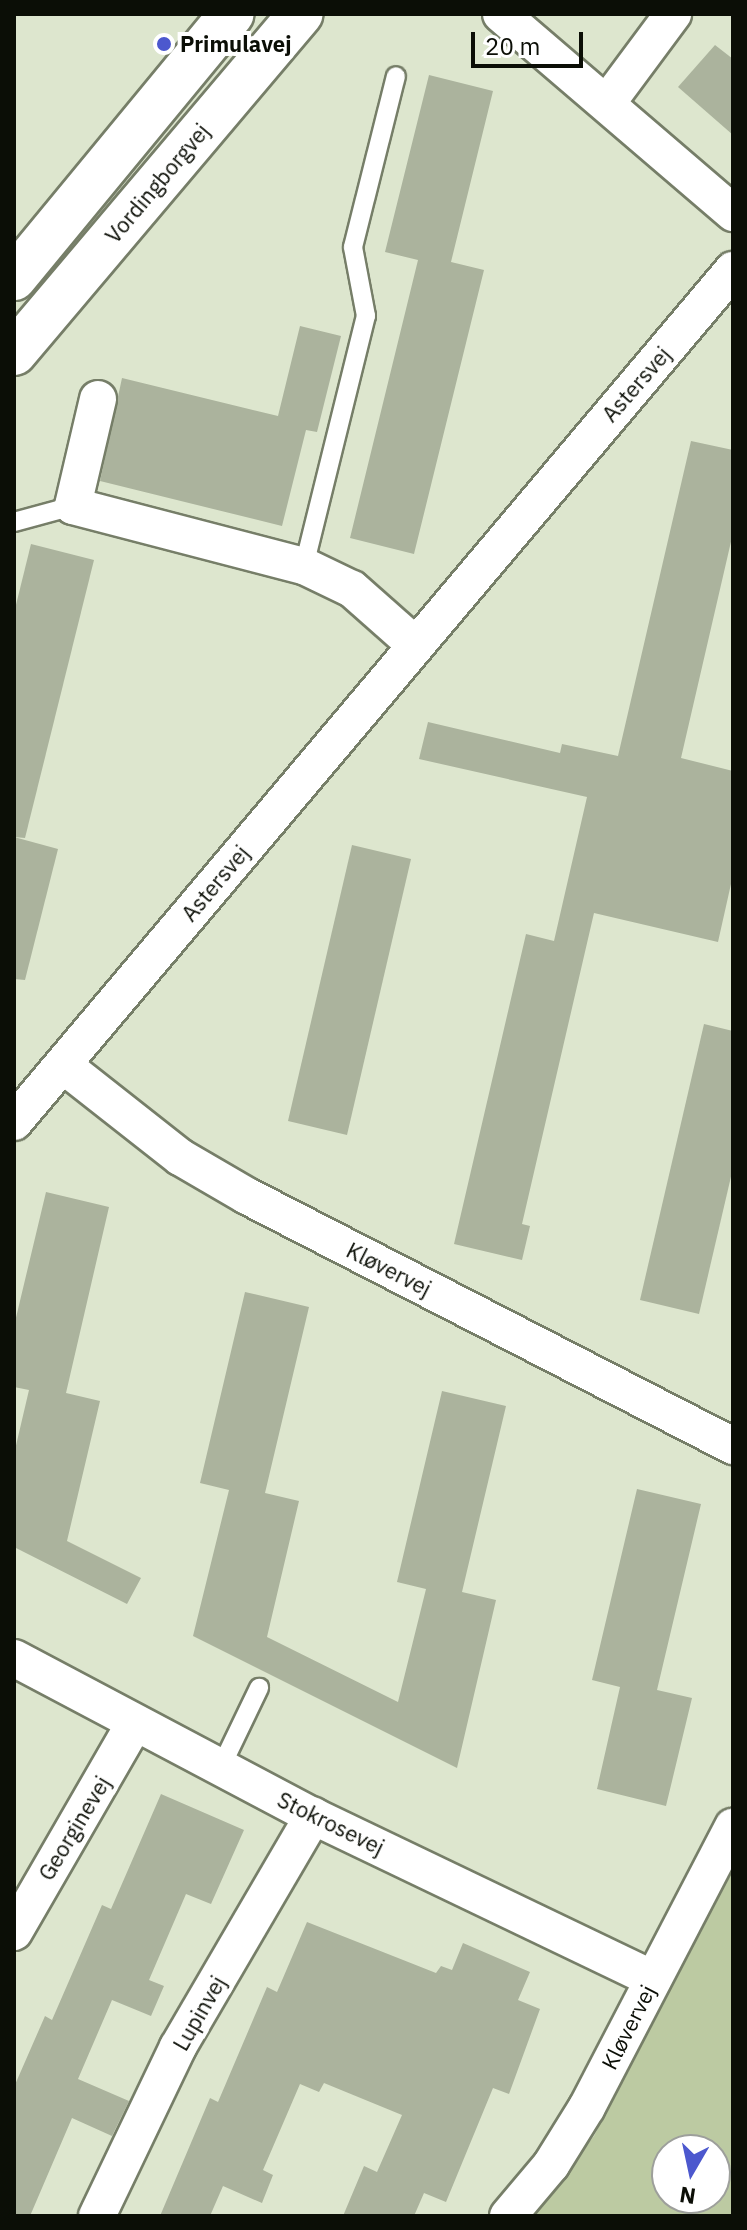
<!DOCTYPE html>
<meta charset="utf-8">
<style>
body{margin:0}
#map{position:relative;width:747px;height:2230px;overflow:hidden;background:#dde6ce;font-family:"IBM Plex Sans",sans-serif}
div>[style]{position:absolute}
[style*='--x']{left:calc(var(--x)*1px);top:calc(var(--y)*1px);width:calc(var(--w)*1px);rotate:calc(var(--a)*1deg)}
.green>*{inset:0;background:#bccaa2}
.building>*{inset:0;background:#abb39d}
.roads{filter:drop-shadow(2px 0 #767e68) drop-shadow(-2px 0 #767e68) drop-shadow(0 2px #767e68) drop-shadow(0 -2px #767e68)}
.service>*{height:18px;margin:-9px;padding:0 9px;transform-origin:9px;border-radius:9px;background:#fff}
.minor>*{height:36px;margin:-18px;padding:0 18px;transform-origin:18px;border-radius:18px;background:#fff}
.secondary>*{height:44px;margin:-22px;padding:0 22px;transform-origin:22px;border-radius:22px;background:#fff}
.dots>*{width:22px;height:22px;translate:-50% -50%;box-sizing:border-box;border:4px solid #fff;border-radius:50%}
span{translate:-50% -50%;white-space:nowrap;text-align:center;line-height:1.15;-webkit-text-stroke:8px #fff;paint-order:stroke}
.poi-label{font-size:22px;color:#0b0e06;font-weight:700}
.left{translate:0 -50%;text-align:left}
.street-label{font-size:22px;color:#0b0e06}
.frame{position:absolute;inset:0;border:16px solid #0b0e06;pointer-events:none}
.north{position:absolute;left:651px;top:2134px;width:80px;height:80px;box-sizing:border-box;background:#fff;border:2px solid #9d9f9b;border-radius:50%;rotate:189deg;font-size:22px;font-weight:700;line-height:32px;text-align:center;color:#0b0e06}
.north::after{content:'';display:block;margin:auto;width:28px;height:36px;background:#4c58ce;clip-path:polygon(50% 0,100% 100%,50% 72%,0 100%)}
.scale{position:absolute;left:471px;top:32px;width:112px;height:36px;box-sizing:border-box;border:4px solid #0b0e06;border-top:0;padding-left:10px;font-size:24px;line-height:28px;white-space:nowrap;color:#0b0e06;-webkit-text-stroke:6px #fff;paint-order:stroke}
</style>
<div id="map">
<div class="green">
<div style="clip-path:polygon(evenodd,733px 1862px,733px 2216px,532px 2216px,594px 2136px,733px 1862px,667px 2150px,715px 2150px,715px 2198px,667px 2198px,667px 2150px)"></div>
</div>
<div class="building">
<div style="clip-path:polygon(715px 45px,733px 59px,733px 135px,678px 87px)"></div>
<div style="clip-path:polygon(429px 75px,493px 91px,451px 262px,484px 270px,414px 554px,350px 538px,418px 260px,385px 252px)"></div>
<div style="clip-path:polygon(300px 326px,341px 336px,317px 432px,306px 430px,282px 526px,100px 481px,122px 378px,278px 416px)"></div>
<div style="clip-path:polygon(691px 441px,733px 450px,733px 533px,681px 758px,733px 771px,733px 875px,718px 942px,594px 913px,522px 1224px,530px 1226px,522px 1260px,454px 1244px,526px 934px,554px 941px,587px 797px,419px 759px,428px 722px,560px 753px,562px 744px,618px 756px)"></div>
<div style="clip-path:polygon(31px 544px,94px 560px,25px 838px,14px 837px,14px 613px)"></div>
<div style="clip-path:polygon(14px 837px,58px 849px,25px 980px,14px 979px)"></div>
<div style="clip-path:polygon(352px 845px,411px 859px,347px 1135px,288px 1121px)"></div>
<div style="clip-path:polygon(704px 1024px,733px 1031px,733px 1168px,699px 1314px,640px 1300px)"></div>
<div style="clip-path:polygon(46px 1192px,109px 1207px,66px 1393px,100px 1401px,67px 1541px,141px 1578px,127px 1604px,14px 1547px,14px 1454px,29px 1390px,14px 1387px,14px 1326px)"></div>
<div style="clip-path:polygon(245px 1292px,309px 1307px,265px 1493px,299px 1501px,267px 1637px,398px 1702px,426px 1589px,397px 1582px,442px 1391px,506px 1406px,462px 1592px,496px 1600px,457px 1768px,193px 1636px,229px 1490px,200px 1483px)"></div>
<div style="clip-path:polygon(637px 1489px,701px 1504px,657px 1690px,692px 1698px,666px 1806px,597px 1789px,620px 1687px,592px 1680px)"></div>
<div style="clip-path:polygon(161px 1794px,244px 1830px,211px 1904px,186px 1894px,149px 1980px,164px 1986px,151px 2016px,112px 2000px,78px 2079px,129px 2101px,112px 2136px,72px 2118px,30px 2216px,14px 2216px,14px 2087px,45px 2016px,52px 2020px,102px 1905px,111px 1909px)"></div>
<div style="clip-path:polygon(307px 1922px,436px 1973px,441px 1966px,452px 1970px,463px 1943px,530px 1972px,518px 2000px,540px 2009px,509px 2094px,493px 2088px,446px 2202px,424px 2193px,414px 2216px,343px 2216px,364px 2166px,377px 2172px,402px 2115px,324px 2083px,319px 2092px,300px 2084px,263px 2170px,273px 2175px,262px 2203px,223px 2186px,210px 2216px,160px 2216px,210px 2098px,218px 2102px,267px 1987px,277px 1992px)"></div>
</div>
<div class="roads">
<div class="service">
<div style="--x:14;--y:522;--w:61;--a:-15.2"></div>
<div style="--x:304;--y:566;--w:258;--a:-76.1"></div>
<div style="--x:366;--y:316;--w:70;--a:-100.7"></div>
<div style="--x:353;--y:247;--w:176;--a:-75.9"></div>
<div style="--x:221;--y:1767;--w:88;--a:-64.3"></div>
</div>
<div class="minor">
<div style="--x:501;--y:14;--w:306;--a:40.6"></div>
<div style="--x:607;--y:103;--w:111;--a:-53.4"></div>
<div style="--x:98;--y:399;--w:110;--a:103.2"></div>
<div style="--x:73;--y:506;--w:239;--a:14.6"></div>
<div style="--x:304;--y:566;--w:53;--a:25.6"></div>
<div style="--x:352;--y:589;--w:81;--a:41.5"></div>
<div style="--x:63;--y:1065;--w:149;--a:38.2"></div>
<div style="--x:180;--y:1157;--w:78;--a:30.2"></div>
<div style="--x:247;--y:1196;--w:547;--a:27.22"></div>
<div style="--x:14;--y:1122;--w:1115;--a:-49.84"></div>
<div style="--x:14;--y:1658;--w:338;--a:27.9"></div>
<div style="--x:313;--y:1816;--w:377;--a:25.6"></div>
<div style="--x:14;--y:1932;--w:240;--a:-60"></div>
<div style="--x:97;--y:2216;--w:187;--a:-64.4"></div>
<div style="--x:178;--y:2047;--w:268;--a:-59.7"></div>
<div style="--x:508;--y:2216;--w:67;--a:-49.9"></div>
<div style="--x:551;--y:2165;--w:68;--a:-58.2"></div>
<div style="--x:587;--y:2107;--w:316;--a:-62.5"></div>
</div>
<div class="secondary">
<div style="--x:14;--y:278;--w:342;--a:-50.5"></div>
<div style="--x:14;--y:353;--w:444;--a:-49.8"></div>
</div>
</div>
<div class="dots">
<div style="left:164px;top:44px;background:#4c58ce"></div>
</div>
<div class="poi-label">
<span class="left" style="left:180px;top:44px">Primulavej</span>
</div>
<div class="street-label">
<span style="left:157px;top:183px;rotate:-50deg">Vordingborgvej</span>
<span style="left:636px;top:384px;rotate:-49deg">Astersvej</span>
<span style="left:215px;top:883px;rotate:-50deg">Astersvej</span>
<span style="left:389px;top:1269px;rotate:27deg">Kløvervej</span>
<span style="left:331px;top:1823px;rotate:26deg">Stokrosevej</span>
<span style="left:74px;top:1828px;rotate:-59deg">Georginevej</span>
<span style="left:199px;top:2013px;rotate:-60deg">Lupinvej</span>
<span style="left:628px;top:2027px;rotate:-63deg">Kløvervej</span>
</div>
<div class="frame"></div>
<div class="north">N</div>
<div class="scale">20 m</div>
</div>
